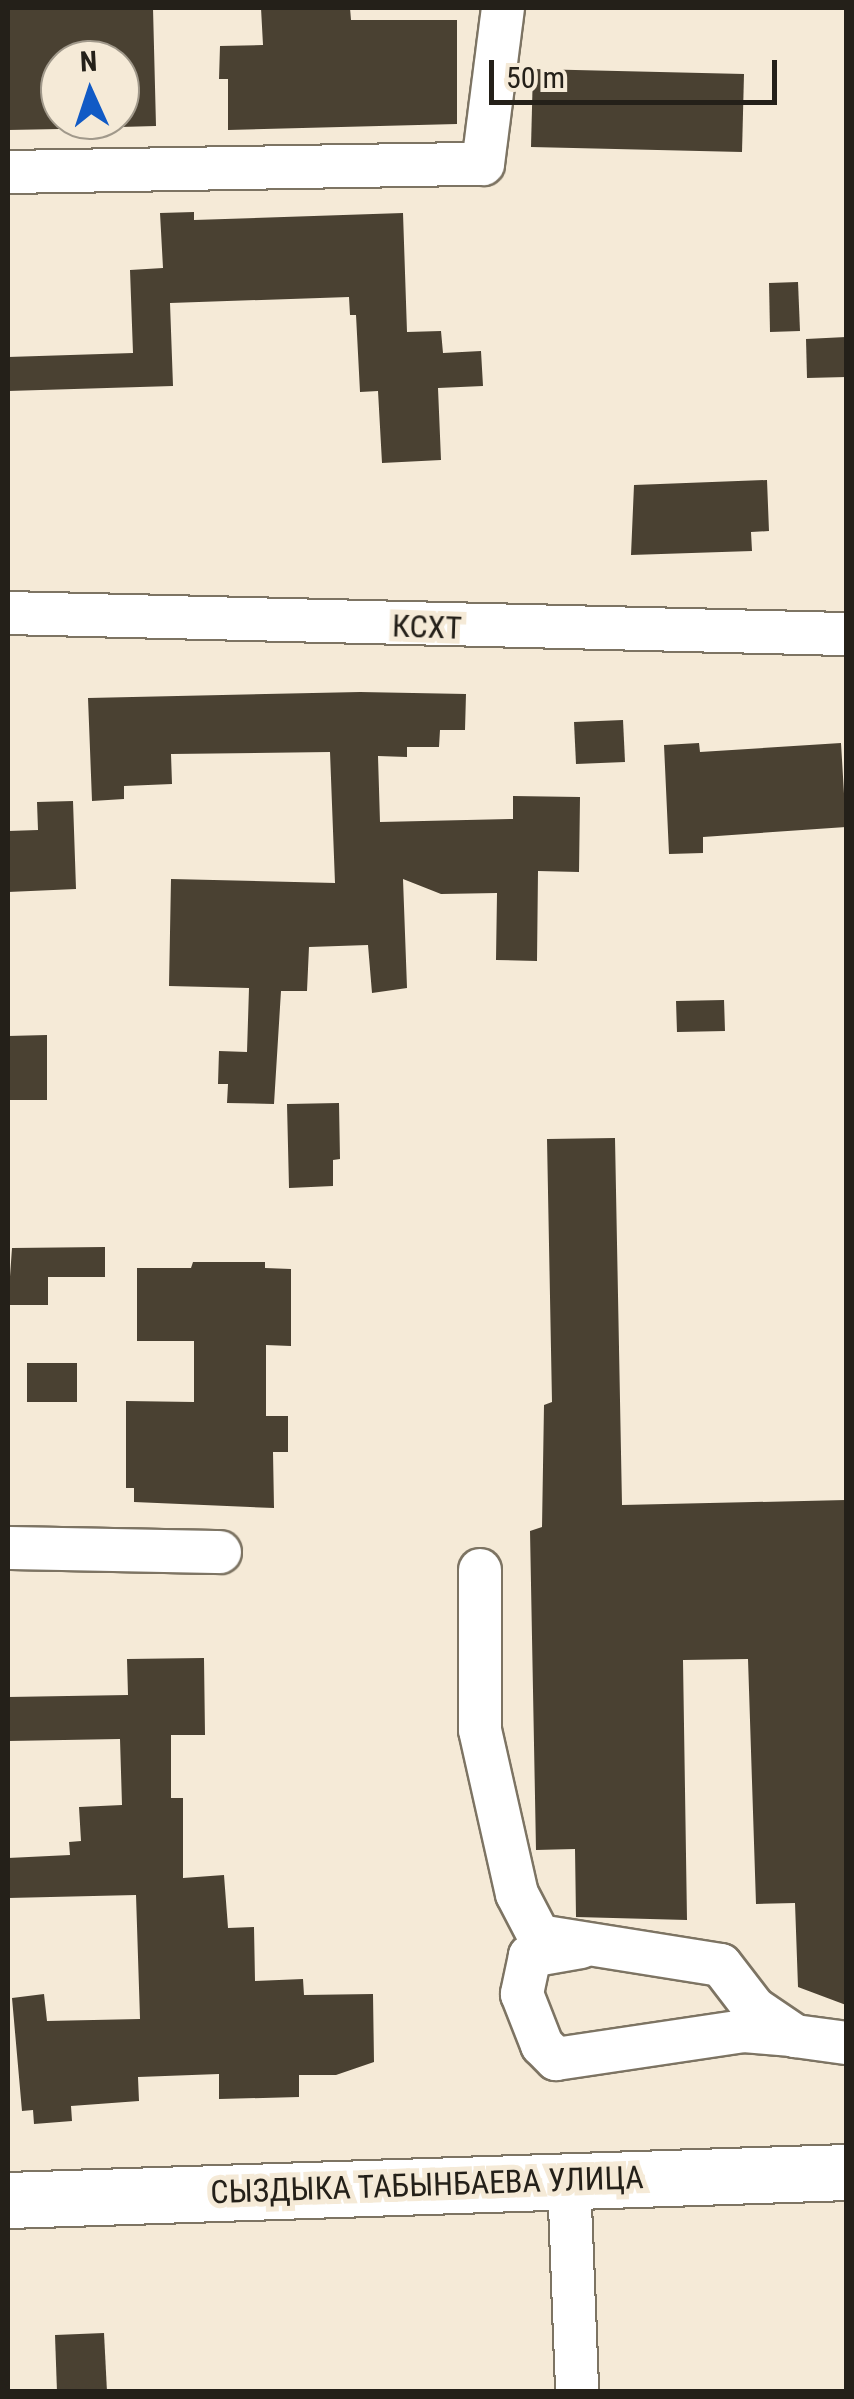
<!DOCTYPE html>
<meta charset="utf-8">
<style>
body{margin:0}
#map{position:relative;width:854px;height:2399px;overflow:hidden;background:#f5ead7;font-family:"Roboto Condensed",sans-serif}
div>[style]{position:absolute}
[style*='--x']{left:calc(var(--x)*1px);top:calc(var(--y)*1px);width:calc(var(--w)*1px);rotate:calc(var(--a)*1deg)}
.building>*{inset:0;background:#4a4132}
.roads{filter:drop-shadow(2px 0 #7d7463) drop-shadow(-2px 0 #7d7463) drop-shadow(0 2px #7d7463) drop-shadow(0 -2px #7d7463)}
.street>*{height:42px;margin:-21px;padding:0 21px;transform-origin:21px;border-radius:21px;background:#fff}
.secondary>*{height:55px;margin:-27.5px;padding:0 27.5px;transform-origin:27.5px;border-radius:27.5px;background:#fff}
span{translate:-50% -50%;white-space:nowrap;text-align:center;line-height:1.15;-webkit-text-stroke:10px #f5ead7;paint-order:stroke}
.street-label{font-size:32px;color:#242019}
.frame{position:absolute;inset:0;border:10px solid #242019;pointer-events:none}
.north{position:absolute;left:40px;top:40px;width:100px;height:100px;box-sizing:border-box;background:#f5ead7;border:2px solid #a1998b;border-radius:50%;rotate:357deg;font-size:28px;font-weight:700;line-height:40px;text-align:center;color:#242019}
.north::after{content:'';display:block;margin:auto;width:35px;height:45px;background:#115ac5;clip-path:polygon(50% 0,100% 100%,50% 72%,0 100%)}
.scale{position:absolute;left:489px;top:60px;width:288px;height:45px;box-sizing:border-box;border:5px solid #242019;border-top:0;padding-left:12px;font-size:30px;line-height:35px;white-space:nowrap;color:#242019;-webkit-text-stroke:8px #f5ead7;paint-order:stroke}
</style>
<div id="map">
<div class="building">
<div style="clip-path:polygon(8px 8px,153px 8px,156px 126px,120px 127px,120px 60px,60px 60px,60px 129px,8px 130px)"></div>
<div style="clip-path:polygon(261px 8px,350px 8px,351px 20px,457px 20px,457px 124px,228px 130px,228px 79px,219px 79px,220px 46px,263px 45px)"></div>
<div style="clip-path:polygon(533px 69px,744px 74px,742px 152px,531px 147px)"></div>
<div style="clip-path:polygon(194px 212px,194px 220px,403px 213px,407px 332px,441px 331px,443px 353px,481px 351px,483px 386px,438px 388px,441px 460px,382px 463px,378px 391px,360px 392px,356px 315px,350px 315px,349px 297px,170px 303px,173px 386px,8px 391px,8px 357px,133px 353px,130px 270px,163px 268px,160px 213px)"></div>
<div style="clip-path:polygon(798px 282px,800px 331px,770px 332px,769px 283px)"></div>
<div style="clip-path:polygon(846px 337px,846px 377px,807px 378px,806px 339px)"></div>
<div style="clip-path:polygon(767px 480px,769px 531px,751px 532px,752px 551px,631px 555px,634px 485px)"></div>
<div style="clip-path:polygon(360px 692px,466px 694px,465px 730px,440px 730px,439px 747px,407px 747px,407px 757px,378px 756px,380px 822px,513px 819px,513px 796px,580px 797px,579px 872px,538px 871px,537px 961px,496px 960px,497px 893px,441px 894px,403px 879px,407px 988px,372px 993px,368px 945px,309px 947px,307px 991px,281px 991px,274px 1104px,227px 1103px,228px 1084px,218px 1084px,219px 1051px,247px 1052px,249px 988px,169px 986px,171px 879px,335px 883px,330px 752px,171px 754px,172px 784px,124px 786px,124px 799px,92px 801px,88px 698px)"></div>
<div style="clip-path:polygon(623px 720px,625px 762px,576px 764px,574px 722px)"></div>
<div style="clip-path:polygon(699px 743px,700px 752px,841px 743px,846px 827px,703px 837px,703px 853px,669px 854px,664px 745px)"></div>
<div style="clip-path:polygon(73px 801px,76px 889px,8px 892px,8px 831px,38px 830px,37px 802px)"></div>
<div style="clip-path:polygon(724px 1000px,725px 1031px,677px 1032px,676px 1001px)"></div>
<div style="clip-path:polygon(47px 1035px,47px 1100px,8px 1100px,8px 1036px)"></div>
<div style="clip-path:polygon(339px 1103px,340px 1159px,333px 1160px,333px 1186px,289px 1188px,287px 1104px)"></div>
<div style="clip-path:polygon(615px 1138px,622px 1505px,846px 1500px,846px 2005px,798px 1987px,795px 1903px,756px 1904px,748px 1659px,683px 1660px,687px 1920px,576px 1917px,575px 1849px,536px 1850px,530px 1531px,542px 1527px,544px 1405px,552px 1402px,547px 1139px)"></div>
<div style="clip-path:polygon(105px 1247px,105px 1277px,48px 1277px,48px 1305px,8px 1305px,12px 1248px)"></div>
<div style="clip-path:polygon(193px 1262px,265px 1262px,265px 1268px,291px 1269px,291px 1346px,266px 1345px,266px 1416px,288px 1416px,288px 1452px,273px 1452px,274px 1508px,134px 1502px,134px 1488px,126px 1488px,126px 1401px,194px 1402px,194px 1341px,137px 1341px,137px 1268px,191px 1268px)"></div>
<div style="clip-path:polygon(27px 1363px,77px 1363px,77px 1402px,27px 1402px)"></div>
<div style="clip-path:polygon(204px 1658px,205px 1735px,171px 1735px,171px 1798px,183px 1798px,183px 1878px,224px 1875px,228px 1928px,254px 1927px,255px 1981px,303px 1979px,304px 1995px,373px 1994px,374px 2062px,336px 2075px,299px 2075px,299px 2097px,219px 2099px,219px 2074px,138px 2077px,139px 2101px,71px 2106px,72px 2121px,34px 2124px,33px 2110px,22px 2111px,12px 1998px,44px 1994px,47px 2021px,140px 2019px,136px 1895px,8px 1898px,8px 1858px,70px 1855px,69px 1842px,81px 1841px,79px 1807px,122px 1805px,120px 1739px,8px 1741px,8px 1697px,128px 1695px,127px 1659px)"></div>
<div style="clip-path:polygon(104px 2333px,107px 2392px,57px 2392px,55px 2335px)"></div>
</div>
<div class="roads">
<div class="street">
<div style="--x:8;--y:172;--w:475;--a:-1"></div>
<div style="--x:483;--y:164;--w:157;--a:-82.7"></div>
<div style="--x:8;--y:613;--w:838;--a:1.44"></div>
<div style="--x:8;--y:1548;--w:212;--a:1.1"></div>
<div style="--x:480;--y:1570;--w:160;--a:90"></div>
<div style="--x:480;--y:1730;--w:168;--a:77.3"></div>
<div style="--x:517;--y:1894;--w:47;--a:62.4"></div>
<div style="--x:539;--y:1936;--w:184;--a:9.1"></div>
<div style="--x:721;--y:1965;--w:54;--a:52.5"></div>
<div style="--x:754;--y:2008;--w:50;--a:34.3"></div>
<div style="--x:795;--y:2036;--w:51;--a:7.8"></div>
<div style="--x:581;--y:1947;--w:52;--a:170"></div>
<div style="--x:530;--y:1956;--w:39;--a:102"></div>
<div style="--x:522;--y:1994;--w:55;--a:68.6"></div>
<div style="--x:542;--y:2045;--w:20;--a:45"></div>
<div style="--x:556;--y:2059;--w:190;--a:-8.5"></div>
<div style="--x:744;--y:2031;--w:48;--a:4.8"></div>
<div style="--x:569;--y:2179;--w:213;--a:87.8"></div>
</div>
<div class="secondary">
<div style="--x:8;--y:2200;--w:838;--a:-1.91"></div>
</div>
</div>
<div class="street-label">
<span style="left:427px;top:627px;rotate:2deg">КСХТ</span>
<span style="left:427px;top:2185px;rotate:-2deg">СЫЗДЫКА ТАБЫНБАЕВА УЛИЦА</span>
</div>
<div class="frame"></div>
<div class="north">N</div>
<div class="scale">50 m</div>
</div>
